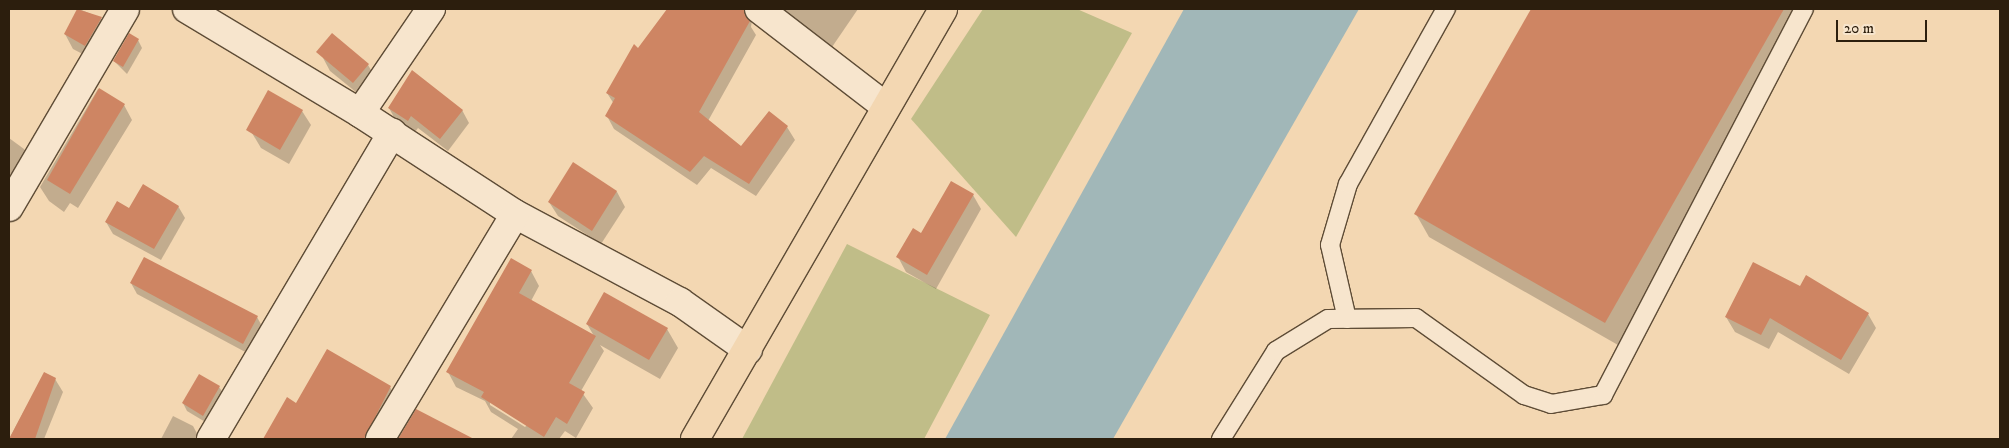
<!DOCTYPE html>
<style>
body{margin:0}
#map{position:relative;width:2009px;height:448px;overflow:hidden;background:#f3d7b2;font-family:"IM FELL DW Pica",serif}
div>[style]{position:absolute}
[style*='--x']{left:calc(var(--x)*1px);top:calc(var(--y)*1px);width:calc(var(--w)*1px);rotate:calc(var(--a)*1deg)}
.green>*{inset:0;background:#c0bd88}
.water>*{inset:0;background:#a1b7b8}
.shadow>*{inset:0;background:#0003}
.building>*{inset:0;background:#ce8563}
.roads{filter:drop-shadow(1px 0 #5e4c36) drop-shadow(-1px 0 #5e4c36) drop-shadow(0 1px #5e4c36) drop-shadow(0 -1px #5e4c36)}
.lane>*{height:18px;margin:-9px;padding:0 9px;transform-origin:9px;border-radius:9px;background:#f7e5cd}
.street>*{height:28px;margin:-14px;padding:0 14px;transform-origin:14px;border-radius:14px;background:#f7e5cd}
.primary>*{height:28px;margin:-14px;padding:0 14px;transform-origin:14px;border-radius:14px;background:#f3d7b2}
span{translate:-50% -50%;white-space:nowrap;text-align:center;line-height:1.15;-webkit-text-stroke:4px #f7e5cd;paint-order:stroke}
.frame{position:absolute;inset:0;border:10px solid #2c1e0d;pointer-events:none}
.scale{position:absolute;left:1836px;top:20px;width:91px;height:22px;box-sizing:border-box;border:2px solid #2c1e0d;border-top:0;padding-left:6px;font-size:15px;line-height:18px;white-space:nowrap;color:#2c1e0d;-webkit-text-stroke:4px #f7e5cd;paint-order:stroke}
</style>
<div id="map">
<div class="green">
<div style="clip-path:polygon(983px 9px,1077px 9px,1132px 33px,1016px 237px,911px 119px)"></div>
<div style="clip-path:polygon(847px 244px,990px 315px,924px 439px,742px 439px)"></div>
</div>
<div class="water">
<div style="clip-path:polygon(1184px 9px,1359px 9px,1113px 439px,945px 439px)"></div>
</div>
<div class="shadow">
<div style="clip-path:polygon(79px 9px,101px 18px,109px 33px,94px 60px,73px 49px,65px 34px)"></div>
<div style="clip-path:polygon(669px 9px,716px 9px,726px 16px,731px 9px,759px 9px,753px 13px,751px 27px,756px 35px,708px 121px,742px 148px,769px 113px,787px 127px,795px 140px,756px 196px,711px 168px,697px 185px,614px 129px,607px 116px,614px 104px,607px 93px)"></div>
<div style="clip-path:polygon(775px 9px,858px 9px,830px 50px)"></div>
<div style="clip-path:polygon(1532px 9px,1809px 9px,1618px 345px,1429px 237px,1416px 214px)"></div>
<div style="clip-path:polygon(332px 35px,368px 65px,377px 80px,362px 97px,330px 71px,322px 56px)"></div>
<div style="clip-path:polygon(138px 40px,142px 48px,127px 74px,114px 61px)"></div>
<div style="clip-path:polygon(98px 89px,124px 105px,132px 120px,78px 208px,70px 203px,64px 212px,49px 201px,40px 187px)"></div>
<div style="clip-path:polygon(389px 108px,462px 110px,469px 123px,448px 151px,418px 128px,415px 132px,396px 121px)"></div>
<div style="clip-path:polygon(302px 111px,311px 125px,289px 164px,261px 148px,252px 133px)"></div>
<div style="clip-path:polygon(9px 138px,24px 149px,33px 164px,22px 182px,9px 173px)"></div>
<div style="clip-path:polygon(574px 164px,617px 192px,625px 207px,601px 244px,558px 216px,549px 202px)"></div>
<div style="clip-path:polygon(973px 195px,981px 209px,936px 289px,906px 272px,898px 257px)"></div>
<div style="clip-path:polygon(178px 206px,185px 218px,161px 260px,113px 234px,106px 222px,129px 209px)"></div>
<div style="clip-path:polygon(evenodd,531px 271px,539px 286px,531px 301px,594px 336px,587px 324px,667px 329px,678px 348px,660px 379px,600px 345px,604px 351px,581px 391px,593px 408px,576px 438px,565px 431px,559px 439px,511px 439px,518px 429px,491px 412px,485px 401px,456px 387px,448px 372px,531px 271px,490px 402px,527px 425px,525px 427px,490px 405px,490px 402px)"></div>
<div style="clip-path:polygon(131px 283px,257px 317px,263px 328px,249px 354px,137px 294px)"></div>
<div style="clip-path:polygon(1868px 314px,1876px 328px,1849px 374px,1778px 332px,1769px 349px,1735px 332px,1726px 317px)"></div>
<div style="clip-path:polygon(328px 351px,390px 387px,400px 405px,381px 439px,275px 439px,270px 430px,297px 405px)"></div>
<div style="clip-path:polygon(44px 374px,55px 379px,63px 392px,44px 439px,9px 439px)"></div>
<div style="clip-path:polygon(219px 387px,224px 394px,207px 423px,187px 411px,183px 403px)"></div>
<div style="clip-path:polygon(173px 416px,193px 426px,200px 439px,161px 439px)"></div>
</div>
<div class="building">
<div style="clip-path:polygon(77px 9px,102px 17px,85px 46px,64px 34px)"></div>
<div style="clip-path:polygon(667px 9px,744px 9px,750px 21px,699px 112px,741px 146px,769px 111px,788px 126px,749px 184px,704px 156px,690px 172px,605px 116px,615px 98px,606px 93px,634px 44px,638px 48px)"></div>
<div style="clip-path:polygon(1531px 9px,1784px 9px,1605px 323px,1414px 214px)"></div>
<div style="clip-path:polygon(129px 33px,139px 39px,123px 67px,113px 61px)"></div>
<div style="clip-path:polygon(332px 33px,369px 64px,353px 83px,316px 52px)"></div>
<div style="clip-path:polygon(412px 70px,463px 110px,440px 139px,411px 116px,408px 121px,388px 108px)"></div>
<div style="clip-path:polygon(99px 88px,125px 104px,70px 194px,47px 180px)"></div>
<div style="clip-path:polygon(268px 90px,303px 110px,280px 150px,246px 130px)"></div>
<div style="clip-path:polygon(573px 162px,617px 191px,592px 231px,548px 202px)"></div>
<div style="clip-path:polygon(951px 181px,974px 194px,927px 275px,896px 257px,913px 228px,921px 233px)"></div>
<div style="clip-path:polygon(143px 184px,179px 206px,154px 249px,105px 222px,117px 201px,129px 208px)"></div>
<div style="clip-path:polygon(144px 257px,258px 316px,243px 344px,130px 283px)"></div>
<div style="clip-path:polygon(511px 258px,532px 270px,519px 293px,596px 336px,569px 383px,585px 392px,567px 424px,556px 417px,544px 437px,481px 397px,484px 392px,446px 372px)"></div>
<div style="clip-path:polygon(1753px 262px,1800px 286px,1806px 275px,1869px 313px,1841px 360px,1770px 318px,1761px 335px,1725px 317px)"></div>
<div style="clip-path:polygon(604px 292px,668px 328px,649px 360px,586px 324px)"></div>
<div style="clip-path:polygon(327px 349px,391px 386px,364px 439px,263px 439px,287px 397px,296px 403px)"></div>
<div style="clip-path:polygon(44px 372px,56px 378px,35px 439px,9px 439px)"></div>
<div style="clip-path:polygon(199px 374px,220px 386px,203px 416px,182px 403px)"></div>
<div style="clip-path:polygon(416px 409px,474px 439px,398px 439px)"></div>
</div>
<div class="roads">
<div class="lane">
<div style="--x:1347;--y:319;--w:76;--a:-102.9"></div>
<div style="--x:1330;--y:245;--w:64;--a:-73.6"></div>
<div style="--x:1348;--y:184;--w:201;--a:-60.8"></div>
<div style="--x:1221;--y:439;--w:104;--a:-58"></div>
<div style="--x:1276;--y:351;--w:61;--a:-31.6"></div>
<div style="--x:1328;--y:319;--w:88;--a:-0.7"></div>
<div style="--x:1416;--y:318;--w:133;--a:35.5"></div>
<div style="--x:1524;--y:395;--w:28;--a:18"></div>
<div style="--x:1551;--y:404;--w:53;--a:-9.8"></div>
<div style="--x:1603;--y:395;--w:435;--a:-62.5"></div>
</div>
<div class="street">
<div style="--x:187;--y:9;--w:202;--a:31"></div>
<div style="--x:360;--y:113;--w:185;--a:33.1"></div>
<div style="--x:515;--y:214;--w:187;--a:28.1"></div>
<div style="--x:680;--y:302;--w:83;--a:35.2"></div>
<div style="--x:759;--y:9;--w:159;--a:37.6"></div>
<div style="--x:360;--y:113;--w:126;--a:-55.7"></div>
<div style="--x:9;--y:207;--w:229;--a:-59.6"></div>
<div style="--x:211;--y:439;--w:356;--a:-59.4"></div>
<div style="--x:380;--y:439;--w:262;--a:-59"></div>
</div>
<div class="primary">
<div style="--x:695;--y:439;--w:496;--a:-60"></div>
</div>
</div>
<div class="frame"></div>
<div class="scale">20 m</div>
</div>
